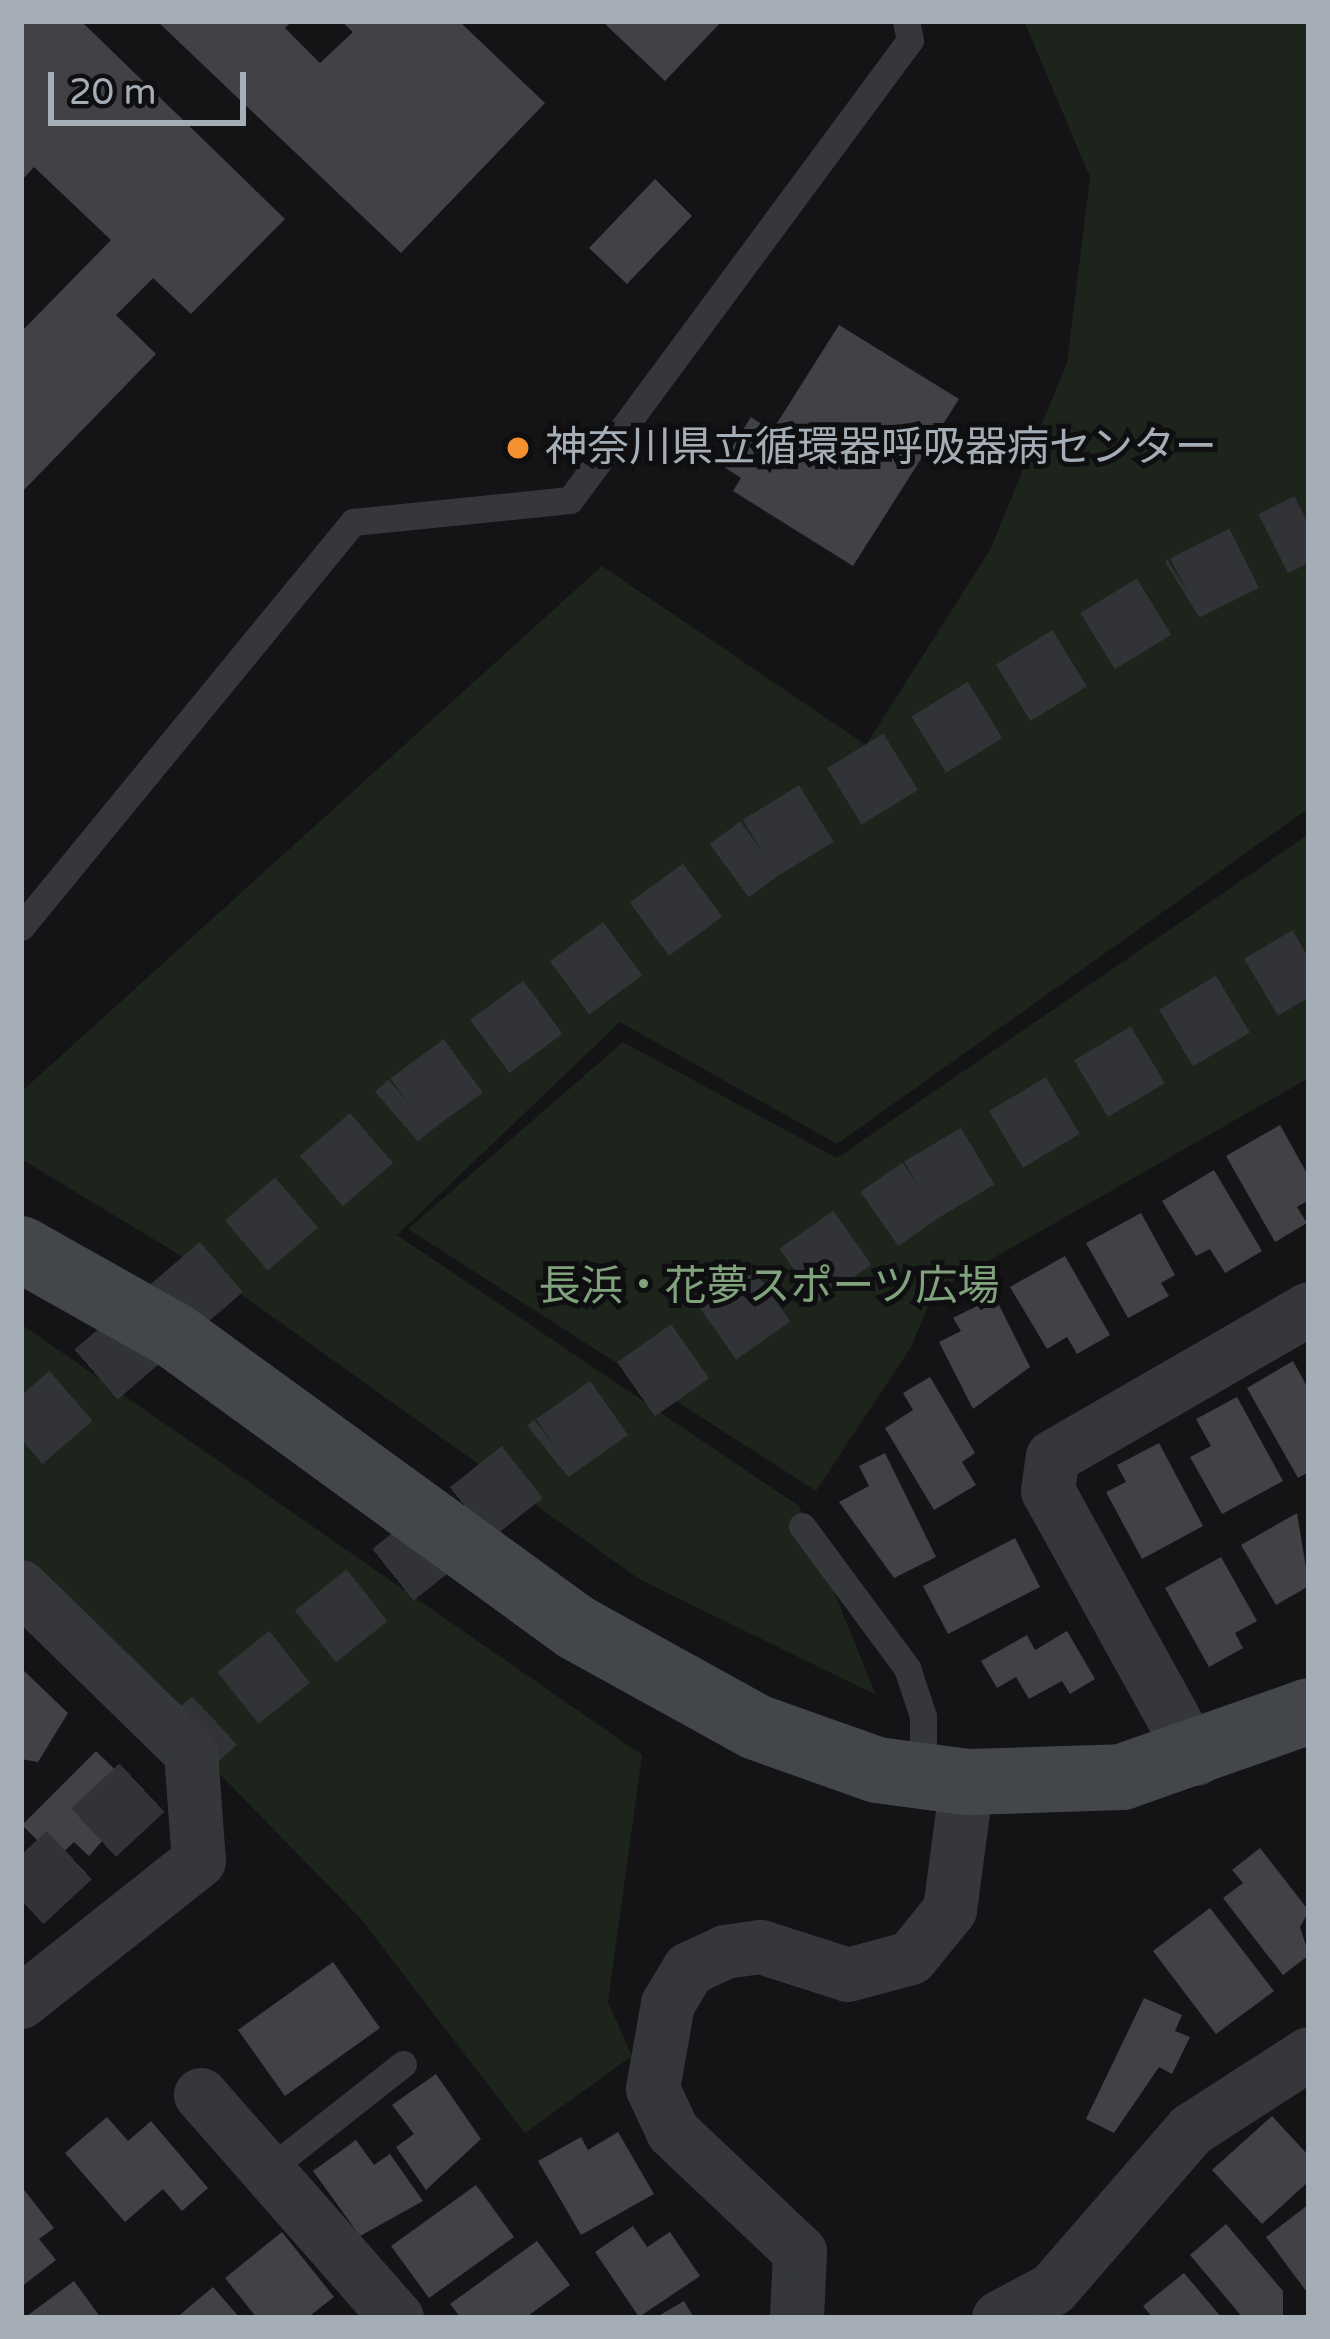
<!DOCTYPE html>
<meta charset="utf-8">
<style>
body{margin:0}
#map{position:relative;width:1330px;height:2339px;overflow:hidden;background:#141416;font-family:"Varela Round","Noto Sans JP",sans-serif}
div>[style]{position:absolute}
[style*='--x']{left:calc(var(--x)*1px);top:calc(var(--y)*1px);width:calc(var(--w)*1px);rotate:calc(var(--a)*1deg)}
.green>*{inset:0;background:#1c241c}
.building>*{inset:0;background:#404246}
.highway-tunnel>*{height:66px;margin-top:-33px;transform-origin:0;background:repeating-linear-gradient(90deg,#313336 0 66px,transparent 0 99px)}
.lane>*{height:27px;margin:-13.5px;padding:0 13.5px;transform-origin:13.5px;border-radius:13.5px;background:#35373b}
.street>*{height:54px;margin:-27px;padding:0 27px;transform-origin:27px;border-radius:27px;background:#35373b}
.secondary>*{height:66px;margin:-33px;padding:0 33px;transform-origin:33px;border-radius:33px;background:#43464b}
.dots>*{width:33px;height:33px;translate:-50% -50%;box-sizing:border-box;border:6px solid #0f0f11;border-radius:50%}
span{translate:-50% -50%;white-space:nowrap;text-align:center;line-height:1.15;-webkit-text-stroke:10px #0f0f11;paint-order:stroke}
.poi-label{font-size:42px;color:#a5adb6}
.left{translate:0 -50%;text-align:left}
.park-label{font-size:42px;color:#80a27c}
.frame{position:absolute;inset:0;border:24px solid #a5adb6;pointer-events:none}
.scale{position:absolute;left:48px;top:72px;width:198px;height:54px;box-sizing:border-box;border:6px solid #a5adb6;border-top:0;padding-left:15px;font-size:36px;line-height:42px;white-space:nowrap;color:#a5adb6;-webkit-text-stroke:9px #0f0f11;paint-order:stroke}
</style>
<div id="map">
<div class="green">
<div style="clip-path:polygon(1024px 21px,1309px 21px,1309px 808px,837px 1144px,620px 1022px,397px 1235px,799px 1506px,876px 1695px,639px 1579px,221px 1280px,21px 1159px,21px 1092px,602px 566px,866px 745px,990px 550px,1067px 363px,1090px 177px)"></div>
<div style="clip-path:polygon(1309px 834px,1309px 1078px,934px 1292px,911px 1347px,816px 1491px,408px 1229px,623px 1042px,837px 1158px)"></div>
<div style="clip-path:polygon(21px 1324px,642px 1755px,608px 2002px,632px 2056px,525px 2133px,361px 1919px,21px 1570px)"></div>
</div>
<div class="building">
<div style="clip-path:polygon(21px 21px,81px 21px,285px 219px,191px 314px,153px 278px,116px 315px,156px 354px,21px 493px,21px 332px,111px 240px,34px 167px,21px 181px)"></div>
<div style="clip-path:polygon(157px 21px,292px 21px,285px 28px,320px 63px,353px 32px,341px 21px,459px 21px,545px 103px,401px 253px)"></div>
<div style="clip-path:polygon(602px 21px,722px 21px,665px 81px)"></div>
<div style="clip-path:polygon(655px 179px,692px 216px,627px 284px,589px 248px)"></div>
<div style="clip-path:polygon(839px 325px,959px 399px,853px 566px,733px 491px,741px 478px,721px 465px,751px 417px,772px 431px)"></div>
<div style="clip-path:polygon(1280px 1125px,1309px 1177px,1309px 1200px,1297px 1207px,1307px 1223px,1275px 1242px,1226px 1156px)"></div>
<div style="clip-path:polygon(1214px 1170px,1262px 1251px,1225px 1273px,1210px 1249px,1196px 1256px,1162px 1201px)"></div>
<div style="clip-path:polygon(1141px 1213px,1175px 1275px,1161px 1283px,1169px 1296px,1128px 1318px,1086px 1243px)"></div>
<div style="clip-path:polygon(1065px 1256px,1110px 1335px,1077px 1354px,1067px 1337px,1047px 1349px,1010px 1287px)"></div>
<div style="clip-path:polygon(995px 1297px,1030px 1367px,973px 1409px,939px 1342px,961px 1331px,953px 1318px)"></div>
<div style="clip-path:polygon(1293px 1361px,1309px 1390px,1309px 1472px,1298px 1478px,1247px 1388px)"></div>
<div style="clip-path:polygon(930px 1377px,975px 1453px,962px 1462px,976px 1485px,934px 1510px,885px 1428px,913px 1410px,903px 1393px)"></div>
<div style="clip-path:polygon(1237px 1397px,1283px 1481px,1222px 1514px,1190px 1457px,1211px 1446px,1196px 1419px)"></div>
<div style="clip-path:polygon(1159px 1443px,1203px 1526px,1142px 1559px,1106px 1492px,1126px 1482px,1117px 1465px)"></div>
<div style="clip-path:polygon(885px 1453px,936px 1557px,894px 1578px,839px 1502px,869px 1486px,859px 1466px)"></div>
<div style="clip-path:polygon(1297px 1513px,1309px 1586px,1276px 1605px,1241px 1545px)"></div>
<div style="clip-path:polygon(1015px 1538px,1040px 1587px,948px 1634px,923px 1586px)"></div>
<div style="clip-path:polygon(1221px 1557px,1257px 1621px,1235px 1633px,1243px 1648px,1209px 1667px,1165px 1588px)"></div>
<div style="clip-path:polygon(1067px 1631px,1095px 1679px,1070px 1694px,1062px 1681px,1029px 1699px,1016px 1677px,997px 1688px,981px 1661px,1027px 1635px,1035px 1650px)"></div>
<div style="clip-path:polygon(21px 1668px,68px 1713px,38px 1762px,21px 1759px)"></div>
<div style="clip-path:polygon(96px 1751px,142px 1796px,89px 1856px,74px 1842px,56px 1859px,22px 1825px)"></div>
<div style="clip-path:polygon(1260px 1848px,1309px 1911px,1300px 1927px,1309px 1955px,1283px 1975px,1223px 1898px,1243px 1883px,1232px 1870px)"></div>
<div style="clip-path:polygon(1210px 1908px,1274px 1991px,1216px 2034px,1153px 1951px)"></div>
<div style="clip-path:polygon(333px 1962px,380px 2028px,285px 2096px,238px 2030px)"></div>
<div style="clip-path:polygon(1144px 1998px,1182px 2015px,1175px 2031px,1190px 2037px,1172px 2074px,1159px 2067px,1114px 2133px,1086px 2119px)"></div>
<div style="clip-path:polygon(436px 2074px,481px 2139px,426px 2190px,396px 2147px,414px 2134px,392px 2105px)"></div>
<div style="clip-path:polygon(1272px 2116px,1309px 2156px,1309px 2181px,1262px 2224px,1212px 2170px)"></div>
<div style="clip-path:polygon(107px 2117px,128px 2141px,151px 2121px,208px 2188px,182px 2211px,163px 2189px,125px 2222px,65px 2153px)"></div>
<div style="clip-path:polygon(618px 2132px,654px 2194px,581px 2235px,538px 2161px,581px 2137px,588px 2150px)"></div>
<div style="clip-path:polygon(356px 2140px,374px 2165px,390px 2154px,423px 2201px,360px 2236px,313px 2171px)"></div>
<div style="clip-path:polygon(476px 2185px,514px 2237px,429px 2298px,391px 2246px)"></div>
<div style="clip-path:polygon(21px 2186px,54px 2228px,39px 2239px,56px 2260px,21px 2287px)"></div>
<div style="clip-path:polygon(1309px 2204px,1309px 2295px,1266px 2237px)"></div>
<div style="clip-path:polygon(1226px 2224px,1283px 2291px,1283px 2318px,1243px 2318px,1190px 2255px)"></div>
<div style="clip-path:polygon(633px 2226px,647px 2247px,670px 2232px,700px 2276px,639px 2317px,595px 2252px)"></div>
<div style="clip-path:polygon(282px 2232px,334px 2297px,307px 2318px,257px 2318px,225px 2278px)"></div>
<div style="clip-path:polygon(537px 2241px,570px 2285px,525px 2318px,461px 2318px,450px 2304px)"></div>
<div style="clip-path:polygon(1184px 2273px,1222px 2318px,1153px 2318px,1143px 2306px)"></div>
<div style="clip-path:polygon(74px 2281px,101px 2318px,24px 2318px)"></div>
<div style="clip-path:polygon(213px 2287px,240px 2318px,176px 2318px)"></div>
<div style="clip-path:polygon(684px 2301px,694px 2318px,655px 2318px)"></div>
</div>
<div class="highway-tunnel">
<div style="--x:21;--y:1439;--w:513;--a:-40.65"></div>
<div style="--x:410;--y:1105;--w:434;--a:-36.3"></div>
<div style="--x:760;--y:848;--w:498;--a:-31.5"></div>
<div style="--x:1185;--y:588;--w:139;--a:-26.6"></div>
<div style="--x:21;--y:1900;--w:296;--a:-42.9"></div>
<div style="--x:238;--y:1698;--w:405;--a:-38.5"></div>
<div style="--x:555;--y:1446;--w:447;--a:-35"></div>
<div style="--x:921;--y:1190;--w:452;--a:-30.8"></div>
</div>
<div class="lane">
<div style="--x:21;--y:927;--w:524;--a:-50.66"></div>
<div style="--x:353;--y:522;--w:218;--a:-5.8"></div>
<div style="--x:570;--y:500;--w:572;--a:-53.53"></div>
<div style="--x:910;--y:40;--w:19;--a:-102"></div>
<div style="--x:802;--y:1526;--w:177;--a:53.5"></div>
<div style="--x:907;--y:1668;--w:51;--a:71.6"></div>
<div style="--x:923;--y:1716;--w:61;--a:90"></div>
<div style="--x:267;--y:2171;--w:173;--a:-38.2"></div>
</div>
<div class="street">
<div style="--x:21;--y:1587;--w:238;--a:44.3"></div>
<div style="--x:191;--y:1753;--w:108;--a:85.8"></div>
<div style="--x:199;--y:1861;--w:227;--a:141.6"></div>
<div style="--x:1196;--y:1759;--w:306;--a:-118.9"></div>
<div style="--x:1048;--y:1491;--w:34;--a:-82"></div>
<div style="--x:1053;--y:1457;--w:296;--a:-30"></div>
<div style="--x:201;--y:2095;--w:297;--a:48.7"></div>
<div style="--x:797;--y:2318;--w:66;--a:-87.4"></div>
<div style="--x:800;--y:2252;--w:175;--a:-136.6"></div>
<div style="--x:673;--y:2132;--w:47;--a:-114.9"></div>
<div style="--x:653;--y:2089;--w:86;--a:-80"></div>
<div style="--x:668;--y:2004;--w:41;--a:-59"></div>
<div style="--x:689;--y:1969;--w:40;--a:-25"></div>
<div style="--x:725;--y:1952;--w:36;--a:-8"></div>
<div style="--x:761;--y:1947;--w:91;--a:17.8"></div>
<div style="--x:848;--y:1975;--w:65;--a:-15.1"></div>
<div style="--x:911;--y:1958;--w:62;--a:-50.9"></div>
<div style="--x:950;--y:1910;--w:129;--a:-82.4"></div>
<div style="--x:999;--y:2318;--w:61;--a:-28.2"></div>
<div style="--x:1053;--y:2289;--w:211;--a:-49"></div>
<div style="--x:1191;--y:2130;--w:140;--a:-32.8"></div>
</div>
<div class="secondary">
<div style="--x:21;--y:1249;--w:173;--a:29.4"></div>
<div style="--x:172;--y:1334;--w:498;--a:36"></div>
<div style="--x:575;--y:1627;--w:207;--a:28.9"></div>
<div style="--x:756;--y:1727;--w:128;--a:19.6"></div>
<div style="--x:877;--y:1770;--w:91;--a:7.6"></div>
<div style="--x:967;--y:1782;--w:155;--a:-1.8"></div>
<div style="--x:1122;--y:1777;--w:198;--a:-19.4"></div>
</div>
<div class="dots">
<div style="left:518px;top:448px;background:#f5912d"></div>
</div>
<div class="poi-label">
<span class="left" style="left:545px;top:448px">神奈川県立循環器呼吸器病センター</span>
</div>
<div class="park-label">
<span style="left:769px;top:1287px">長浜・花夢スポーツ広場</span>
</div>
<div class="frame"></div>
<div class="scale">20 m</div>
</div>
